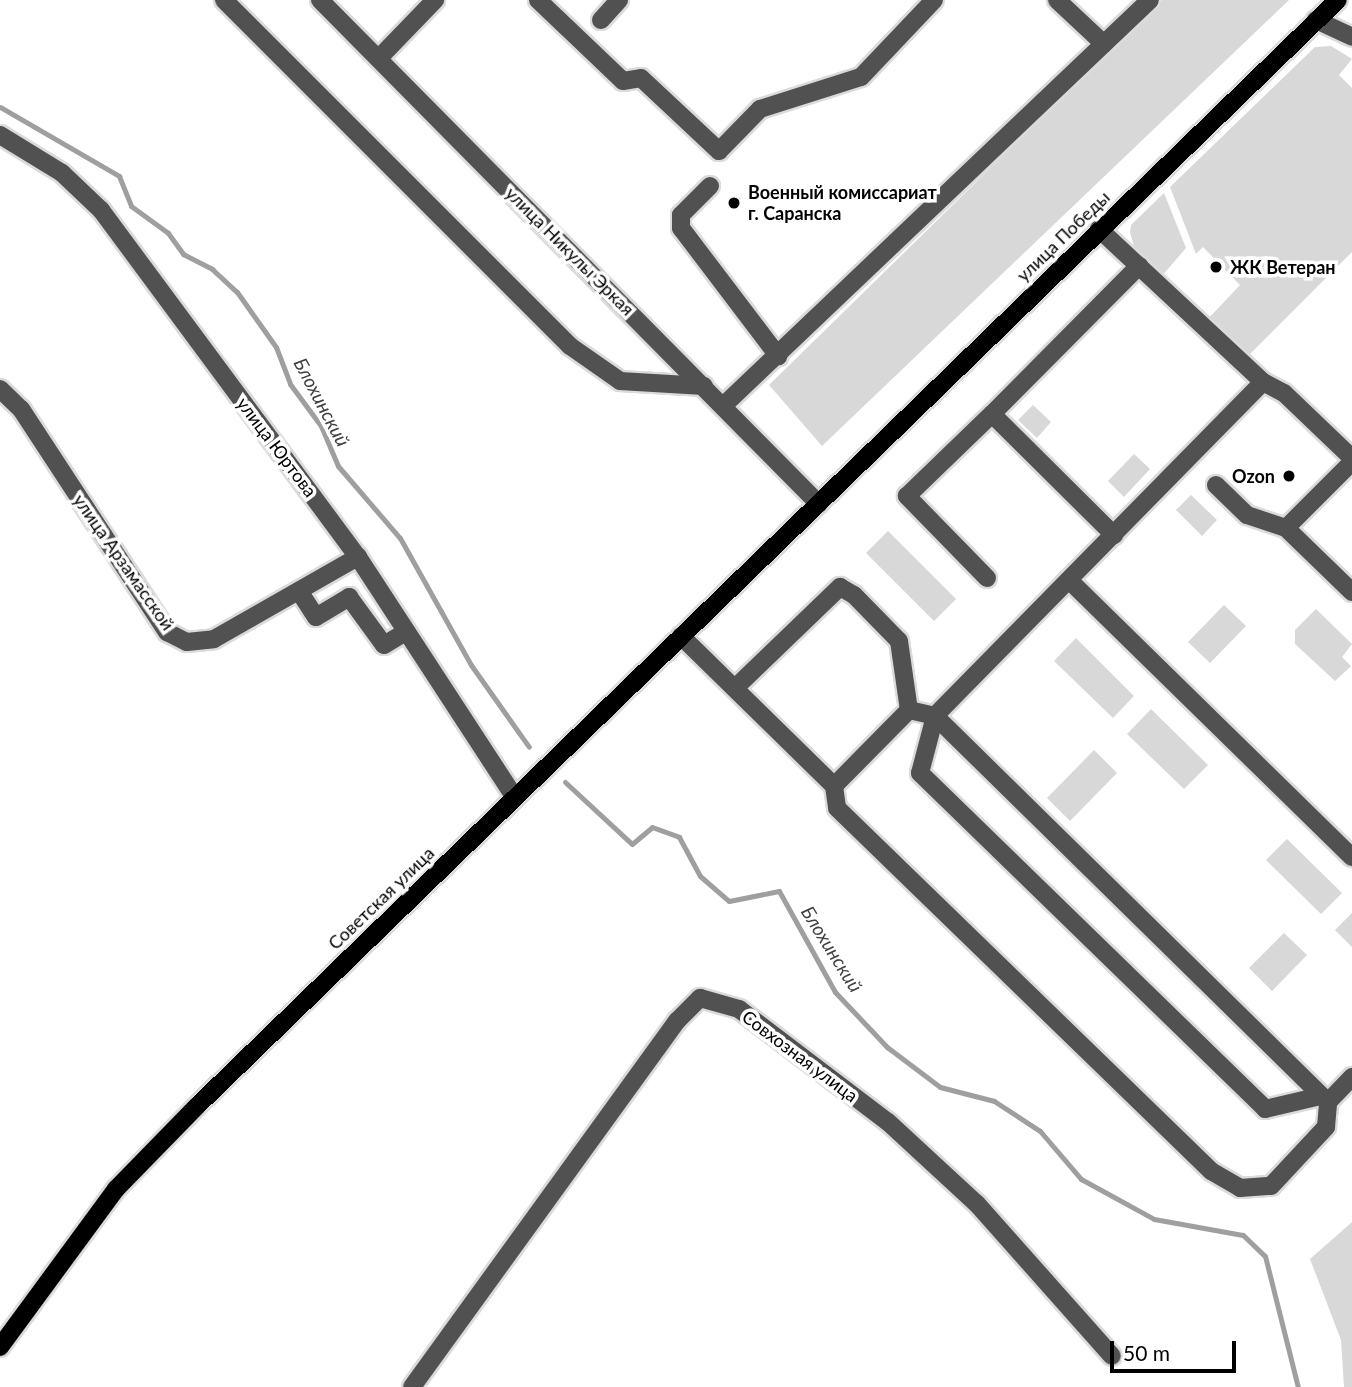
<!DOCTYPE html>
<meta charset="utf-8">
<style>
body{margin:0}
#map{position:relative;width:1352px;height:1387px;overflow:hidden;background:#fff;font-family:Lato,sans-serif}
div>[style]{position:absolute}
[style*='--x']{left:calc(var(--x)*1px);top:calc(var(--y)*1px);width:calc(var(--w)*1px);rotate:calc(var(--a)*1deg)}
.green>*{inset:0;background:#d8d8d8}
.stream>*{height:5px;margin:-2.5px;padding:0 2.5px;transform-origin:2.5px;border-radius:2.5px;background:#9f9f9f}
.roads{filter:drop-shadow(2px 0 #dbdbdb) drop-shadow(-2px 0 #dbdbdb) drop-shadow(0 2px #dbdbdb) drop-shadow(0 -2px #dbdbdb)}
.minor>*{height:18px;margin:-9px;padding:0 9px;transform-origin:9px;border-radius:9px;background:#515151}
.major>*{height:18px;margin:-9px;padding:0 9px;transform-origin:9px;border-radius:9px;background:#000}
.dots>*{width:19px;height:19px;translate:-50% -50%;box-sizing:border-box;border:4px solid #fff;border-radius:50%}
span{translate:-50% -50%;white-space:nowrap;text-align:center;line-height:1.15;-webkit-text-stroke:7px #fff;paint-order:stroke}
.poi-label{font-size:18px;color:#000;font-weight:700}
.left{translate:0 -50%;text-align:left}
.right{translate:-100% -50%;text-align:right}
.street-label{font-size:18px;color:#000}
.water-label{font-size:19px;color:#404040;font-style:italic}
.scale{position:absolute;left:1110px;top:1341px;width:126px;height:32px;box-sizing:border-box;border:4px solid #000;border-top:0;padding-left:9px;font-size:21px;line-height:24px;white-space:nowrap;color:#000;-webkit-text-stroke:5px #fff;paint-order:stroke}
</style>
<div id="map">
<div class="green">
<div style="clip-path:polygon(1162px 0,1289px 0,822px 446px,769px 385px)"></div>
<div style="clip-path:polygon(1331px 46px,1352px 59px,1339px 75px,1352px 88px,1352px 252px,1249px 355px,1207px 320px,1240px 285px,1203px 247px,1196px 254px,1170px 187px,1315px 47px)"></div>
<div style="clip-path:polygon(1164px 193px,1186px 248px,1161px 277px,1136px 254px,1130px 232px,1131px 225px)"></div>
<div style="clip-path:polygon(1033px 405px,1051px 422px,1037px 438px,1018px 420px)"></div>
<div style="clip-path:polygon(1134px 454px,1150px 469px,1124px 497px,1108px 481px)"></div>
<div style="clip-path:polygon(1191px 495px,1217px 520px,1202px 536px,1176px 510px)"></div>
<div style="clip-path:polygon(888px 531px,956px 599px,934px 621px,866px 553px)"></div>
<div style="clip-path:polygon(1224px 605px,1246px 626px,1210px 663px,1188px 642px)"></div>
<div style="clip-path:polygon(1316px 609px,1352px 644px,1342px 657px,1351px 666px,1335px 681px,1295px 644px,1295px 630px)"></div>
<div style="clip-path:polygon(1076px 638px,1134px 696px,1113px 718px,1054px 661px)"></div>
<div style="clip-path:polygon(1151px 709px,1208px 765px,1184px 789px,1127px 734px)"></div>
<div style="clip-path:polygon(1094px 750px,1117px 773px,1070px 821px,1047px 798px)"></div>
<div style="clip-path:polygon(1287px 839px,1342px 893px,1321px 914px,1266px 860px)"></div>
<div style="clip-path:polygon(1352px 913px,1352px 947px,1335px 930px)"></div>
<div style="clip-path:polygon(1284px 933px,1307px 955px,1272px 991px,1249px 968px)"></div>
<div style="clip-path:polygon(1352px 1222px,1352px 1387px,1344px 1387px,1341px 1340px,1310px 1259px)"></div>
</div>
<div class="stream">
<div style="--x:0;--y:107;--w:138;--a:30.1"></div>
<div style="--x:119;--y:176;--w:32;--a:68"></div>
<div style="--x:131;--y:206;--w:46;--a:36.1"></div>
<div style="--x:168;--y:233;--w:26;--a:54"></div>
<div style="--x:183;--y:254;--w:33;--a:27"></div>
<div style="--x:212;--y:269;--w:34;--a:43"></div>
<div style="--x:237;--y:292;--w:67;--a:54.7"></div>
<div style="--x:276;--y:347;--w:40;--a:69"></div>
<div style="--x:290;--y:384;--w:52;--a:53.6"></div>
<div style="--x:321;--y:426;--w:43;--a:67"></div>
<div style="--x:338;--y:466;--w:95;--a:49.3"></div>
<div style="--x:400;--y:538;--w:145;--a:60.8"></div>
<div style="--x:471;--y:665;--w:100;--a:54.7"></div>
<div style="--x:565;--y:782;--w:91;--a:42.8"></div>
<div style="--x:632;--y:844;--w:26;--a:-40"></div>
<div style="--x:652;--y:827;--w:29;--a:20"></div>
<div style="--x:679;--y:837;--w:44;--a:61.7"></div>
<div style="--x:700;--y:876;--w:38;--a:41"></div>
<div style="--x:729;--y:901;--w:51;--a:-11.3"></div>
<div style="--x:779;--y:891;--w:115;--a:61"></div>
<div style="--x:835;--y:992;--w:76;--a:46.6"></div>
<div style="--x:887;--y:1047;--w:66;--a:37"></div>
<div style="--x:940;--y:1087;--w:56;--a:14.5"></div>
<div style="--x:994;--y:1101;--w:55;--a:33.1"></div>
<div style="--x:1040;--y:1131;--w:63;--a:49.5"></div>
<div style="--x:1081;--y:1179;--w:83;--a:28.7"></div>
<div style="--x:1154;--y:1219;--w:90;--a:10.2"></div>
<div style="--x:1243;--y:1235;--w:30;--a:44"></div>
<div style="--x:1265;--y:1256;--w:135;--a:75.9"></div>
</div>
<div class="roads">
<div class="minor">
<div style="--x:224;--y:0;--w:489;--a:45"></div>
<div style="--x:570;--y:346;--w:61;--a:35"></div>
<div style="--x:620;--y:381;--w:84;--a:3.4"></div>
<div style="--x:320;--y:0;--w:709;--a:45.29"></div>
<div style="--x:538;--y:0;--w:117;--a:43.6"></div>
<div style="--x:623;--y:81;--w:18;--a:-9"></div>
<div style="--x:641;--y:78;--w:107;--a:43.1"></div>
<div style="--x:719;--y:151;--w:59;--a:-45.7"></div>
<div style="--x:760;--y:109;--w:106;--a:-17.6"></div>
<div style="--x:861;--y:77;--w:106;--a:-46.5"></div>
<div style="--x:1057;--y:0;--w:64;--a:43.1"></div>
<div style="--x:601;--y:20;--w:27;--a:-48"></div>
<div style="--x:1316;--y:20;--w:40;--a:25"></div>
<div style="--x:379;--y:58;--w:81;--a:-46"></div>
<div style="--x:0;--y:135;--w:73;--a:31.5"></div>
<div style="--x:62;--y:173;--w:54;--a:43.5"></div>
<div style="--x:101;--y:210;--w:432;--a:53.5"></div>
<div style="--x:358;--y:557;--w:285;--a:56.9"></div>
<div style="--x:710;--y:186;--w:41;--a:135"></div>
<div style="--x:681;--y:215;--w:13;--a:90"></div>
<div style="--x:681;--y:228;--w:161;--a:52.8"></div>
<div style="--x:1099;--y:229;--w:224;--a:43"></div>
<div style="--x:1263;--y:382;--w:24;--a:28"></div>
<div style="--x:1284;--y:393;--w:94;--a:43.7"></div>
<div style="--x:1263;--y:382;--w:468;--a:134.5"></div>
<div style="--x:935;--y:716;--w:551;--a:44.49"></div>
<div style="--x:1328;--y:1102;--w:35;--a:-46"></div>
<div style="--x:0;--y:389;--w:29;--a:44"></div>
<div style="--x:21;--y:409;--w:267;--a:56.8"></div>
<div style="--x:167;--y:632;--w:22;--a:27"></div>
<div style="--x:187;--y:642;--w:27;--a:-6"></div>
<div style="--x:214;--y:639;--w:166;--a:-29.7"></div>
<div style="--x:723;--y:406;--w:589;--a:-43.56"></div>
<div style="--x:992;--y:414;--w:209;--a:-45.2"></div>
<div style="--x:1216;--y:485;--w:43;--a:44.1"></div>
<div style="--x:1247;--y:515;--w:41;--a:18.4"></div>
<div style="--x:1286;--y:528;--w:92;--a:44.1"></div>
<div style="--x:1286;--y:528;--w:93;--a:-45"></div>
<div style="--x:987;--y:578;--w:115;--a:-134.3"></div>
<div style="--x:907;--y:496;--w:118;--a:-44"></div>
<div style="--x:992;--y:414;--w:172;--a:44.8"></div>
<div style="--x:1069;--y:580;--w:396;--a:44.4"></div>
<div style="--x:299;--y:591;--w:31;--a:57"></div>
<div style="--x:316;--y:617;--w:39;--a:-31"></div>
<div style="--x:349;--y:597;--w:59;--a:53.9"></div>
<div style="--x:384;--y:645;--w:26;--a:-31"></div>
<div style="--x:681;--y:636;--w:214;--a:44.4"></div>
<div style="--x:834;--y:786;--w:107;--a:-45.4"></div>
<div style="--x:909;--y:710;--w:27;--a:13"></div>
<div style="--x:935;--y:716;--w:59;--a:104.7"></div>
<div style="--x:920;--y:773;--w:482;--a:44.2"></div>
<div style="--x:1265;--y:1109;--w:57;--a:-13.1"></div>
<div style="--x:735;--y:688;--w:146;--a:-43.9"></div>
<div style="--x:840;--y:587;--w:16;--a:30"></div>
<div style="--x:854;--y:595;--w:64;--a:45.6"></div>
<div style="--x:899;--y:641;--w:70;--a:81.8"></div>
<div style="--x:834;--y:786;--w:22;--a:82"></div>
<div style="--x:837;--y:808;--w:521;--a:44.14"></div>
<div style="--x:1211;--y:1171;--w:34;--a:30"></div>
<div style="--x:1240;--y:1188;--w:31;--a:-4"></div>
<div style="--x:1271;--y:1186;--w:81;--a:-47"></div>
<div style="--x:1326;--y:1127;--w:25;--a:-85"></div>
<div style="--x:412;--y:1387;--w:452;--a:-54.1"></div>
<div style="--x:677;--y:1021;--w:33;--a:-45"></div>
<div style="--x:700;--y:998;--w:41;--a:15.8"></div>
<div style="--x:739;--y:1009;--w:187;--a:37.2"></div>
<div style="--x:888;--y:1122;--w:121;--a:42.7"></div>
<div style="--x:977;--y:1204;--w:203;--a:48.4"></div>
</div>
<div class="major">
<div style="--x:0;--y:1347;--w:196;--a:-53.7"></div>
<div style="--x:116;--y:1189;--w:115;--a:-45.7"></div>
<div style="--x:196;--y:1107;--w:1590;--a:-44.11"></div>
</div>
</div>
<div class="dots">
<div style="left:734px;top:203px;background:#000"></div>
<div style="left:1216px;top:267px;background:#000"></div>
<div style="left:1289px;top:476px;background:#000"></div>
</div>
<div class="poi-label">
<span class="left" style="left:748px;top:203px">Военный комиссариат<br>г. Саранска</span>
<span class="left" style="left:1230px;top:267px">ЖК Ветеран</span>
<span class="right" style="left:1275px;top:476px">Ozon</span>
</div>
<div class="street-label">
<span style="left:1063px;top:236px;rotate:-44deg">улица Победы</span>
<span style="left:570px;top:251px;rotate:45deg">улица Никулы Эркая</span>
<span style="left:277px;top:447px;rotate:53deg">улица Юртова</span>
<span style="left:124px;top:562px;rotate:55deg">улица Арзамасской</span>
<span style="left:381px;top:898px;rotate:-44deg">Советская улица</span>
<span style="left:800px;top:1056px;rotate:37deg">Совхозная улица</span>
</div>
<div class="water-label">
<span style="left:322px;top:402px;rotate:62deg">Блохинский</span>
<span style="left:832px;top:949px;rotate:58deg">Блохинский</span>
</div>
<div class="scale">50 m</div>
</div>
